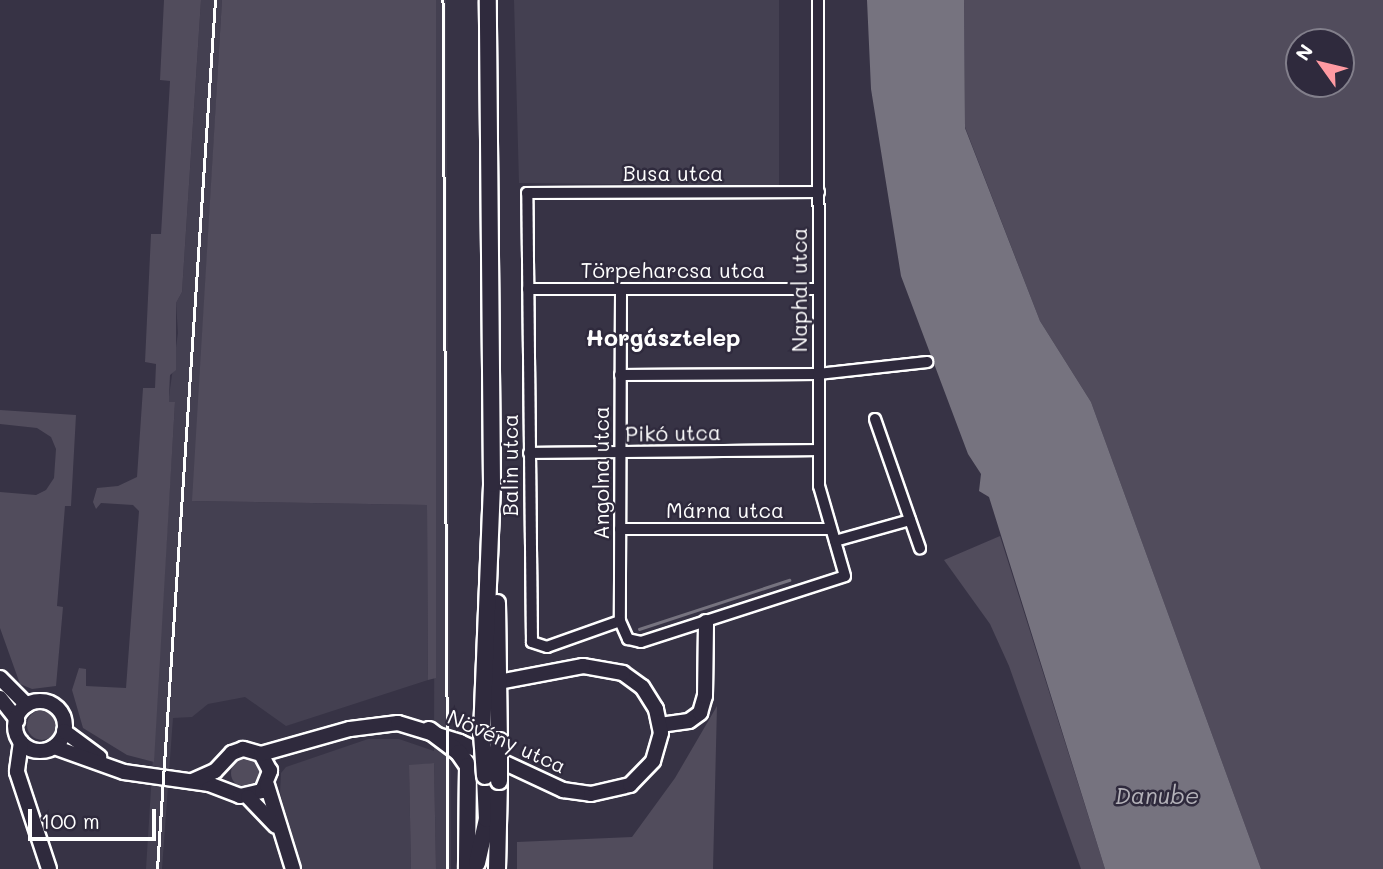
<!DOCTYPE html>
<meta charset="utf-8">
<style>
body{margin:0}
#map{position:relative;width:1383px;height:869px;overflow:hidden;background:#373345;font-family:Mali,sans-serif}
div>[style]{position:absolute}
[style*='--x']{left:calc(var(--x)*1px);top:calc(var(--y)*1px);width:calc(var(--w)*1px);rotate:calc(var(--a)*1deg)}
.built>*{inset:0;background:#444051}
.green>*{inset:0;background:#514c5c}
.round{border-radius:50%}
.water>*{inset:0;background:#76737f}
.stream>*{height:2.5px;margin:-1.25px;padding:0 1.25px;transform-origin:1.25px;border-radius:1.25px;background:#76737f}
.roads{filter:drop-shadow(2px 0 #fff) drop-shadow(-2px 0 #fff) drop-shadow(0 2px #fff) drop-shadow(0 -2px #fff)}
.street>*{height:10px;margin:-5px;padding:0 5px;transform-origin:5px;border-radius:5px;background:#2f2a3d}
.secondary>*{height:14px;margin:-7px;padding:0 7px;transform-origin:7px;border-radius:7px;background:#2f2a3d}
.secondary>.ring{margin:-7px;padding:0;box-sizing:content-box;background:none;border:14px solid #2f2a3d;border-radius:50%}
.primary>*{height:16px;margin:-8px;padding:0 8px;transform-origin:8px;border-radius:8px;background:#2f2a3d}
.rail>*{height:2.5px;margin:-1.25px;padding:0 1.25px;transform-origin:1.25px;border-radius:1.25px;background:#fff}
.bridges{filter:drop-shadow(2px 0 #fff) drop-shadow(-2px 0 #fff) drop-shadow(0 2px #fff) drop-shadow(0 -2px #fff)}
.primary-bridge>*{height:16px;margin:-8px;padding:0 8px;transform-origin:8px;border-radius:8px;background:#2f2a3d}
span{translate:-50% -50%;white-space:nowrap;text-align:center;line-height:1.15;-webkit-text-stroke:5px #2f2a3d;paint-order:stroke}
.street-label{font-size:21px;color:#fff}
.neighbourhood-label{font-size:23px;color:#fff;font-weight:700}
.water-label{font-size:23px;color:#b4b2b9;font-style:italic}
.north{position:absolute;left:1285px;top:28px;width:70px;height:70px;box-sizing:border-box;background:#2f2a3d;border:2px solid #827f8b;border-radius:50%;rotate:304deg;font-size:19px;font-weight:700;line-height:28px;text-align:center;color:#fff}
.north::after{content:'';display:block;margin:auto;width:24px;height:32px;background:#ff9aa2;clip-path:polygon(50% 0,100% 100%,50% 72%,0 100%)}
.scale{position:absolute;left:28px;top:809px;width:128px;height:32px;box-sizing:border-box;border:4px solid #fff;border-top:0;padding-left:9px;font-size:21px;line-height:24px;white-space:nowrap;color:#fff;-webkit-text-stroke:5px #2f2a3d;paint-order:stroke}
</style>
<div id="map">
<div class="built">
<div style="clip-path:polygon(201px 0,222px 0,193px 501px,427px 505px,428px 680px,286px 726px,245px 697px,208px 704px,192px 717px,173px 718px,162px 869px,146px 869px,175px 403px,169px 402px,169px 396px,178px 333px,176px 303px,182px 292px)"></div>
<div style="clip-path:polygon(436px 0,446px 0,451px 869px,436px 869px,434px 763px,409px 766px,411px 869px,300px 869px,280px 792px,281px 773px,286px 767px,368px 739px,399px 739px,434px 751px)"></div>
<div style="clip-path:polygon(514px 0,779px 0,779px 186px,519px 183px)"></div>
</div>
<div class="green">
<div style="clip-path:polygon(164px 0,201px 0,182px 292px,176px 303px,176px 370px,170px 375px,169px 396px,169px 402px,175px 402px,154px 762px,127px 755px,83px 728px,72px 690px,79px 668px,86px 669px,86px 686px,126px 688px,139px 511px,133px 505px,101px 503px,96px 509px,93px 502px,97px 488px,118px 486px,137px 477px,143px 388px,155px 388px,156px 364px,145px 362px,151px 234px,161px 234px,170px 81px,160px 80px)"></div>
<div style="clip-path:polygon(222px 0,436px 0,436px 678px,428px 680px,427px 505px,192px 501px)"></div>
<div style="clip-path:polygon(evenodd,964px 0,1383px 0,1383px 869px,1261px 869px,1091px 402px,1040px 321px,965px 127px,964px 0,1299px 42px,1341px 42px,1341px 84px,1299px 84px,1299px 42px)"></div>
<div style="clip-path:polygon(0 410px,76px 415px,71px 506px,65px 506px,57px 606px,63px 607px,56px 686px,32px 689px,20px 684px,0 628px,0 492px,36px 495px,46px 490px,54px 478px,56px 449px,51px 437px,37px 428px,0 424px)"></div>
<div style="clip-path:polygon(1000px 536px,1105px 869px,1081px 869px,1009px 666px,990px 624px,944px 560px)"></div>
<div style="clip-path:polygon(717px 706px,713px 869px,517px 869px,517px 842px,632px 837px,675px 778px)"></div>
<div class="round" style="left:27px;top:710px;width:30px;height:30px"></div>
<div class="round" style="left:231px;top:758px;width:30px;height:30px"></div>
<div style="clip-path:polygon(434px 763px,436px 869px,411px 869px,409px 765px)"></div>
</div>
<div class="water">
<div style="clip-path:polygon(867px 0,964px 0,965px 128px,1040px 321px,1091px 402px,1261px 869px,1105px 869px,989px 497px,979px 491px,981px 474px,968px 454px,901px 276px,871px 89px)"></div>
</div>
<div class="stream">
<div style="--x:639;--y:629;--w:158;--a:-18.1"></div>
</div>
<div class="roads">
<div class="street">
<div style="--x:528;--y:289;--w:291;--a:0"></div>
<div style="--x:621;--y:291;--w:330;--a:90.2"></div>
<div style="--x:620;--y:621;--w:20;--a:66"></div>
<div style="--x:628;--y:639;--w:13;--a:13"></div>
<div style="--x:641;--y:642;--w:214;--a:-17.9"></div>
<div style="--x:845;--y:576;--w:94;--a:-106.1"></div>
<div style="--x:819;--y:486;--w:486;--a:-90.1"></div>
<div style="--x:620;--y:375;--w:198;--a:-0.3"></div>
<div style="--x:818;--y:374;--w:110;--a:-6.3"></div>
<div style="--x:875;--y:419;--w:137;--a:70.8"></div>
<div style="--x:529;--y:453;--w:289;--a:-0.6"></div>
<div style="--x:620;--y:529;--w:210;--a:0"></div>
<div style="--x:835;--y:541;--w:78;--a:-15.6"></div>
<div style="--x:620;--y:621;--w:77;--a:160.4"></div>
<div style="--x:547;--y:647;--w:16;--a:-162"></div>
<div style="--x:532;--y:642;--w:449;--a:-90.6"></div>
<div style="--x:527;--y:193;--w:292;--a:-0.2"></div>
</div>
<div class="secondary">
<div style="--x:0;--y:678;--w:38;--a:45"></div>
<div style="--x:0;--y:698;--w:28;--a:52"></div>
<div class="ring" style="left:15px;top:701px;width:36px;height:36px"></div>
<div style="--x:660;--y:725;--w:29;--a:-8"></div>
<div style="--x:689;--y:721;--w:14;--a:-36"></div>
<div style="--x:700;--y:713;--w:18;--a:-74"></div>
<div style="--x:705;--y:696;--w:74;--a:-89.2"></div>
<div style="--x:64;--y:731;--w:44;--a:36.6"></div>
<div style="--x:21;--y:742;--w:30;--a:98"></div>
<div style="--x:17;--y:772;--w:102;--a:71.7"></div>
<div style="--x:54;--y:747;--w:74;--a:19.7"></div>
<div style="--x:124;--y:772;--w:86;--a:8"></div>
<div style="--x:209;--y:784;--w:33;--a:21"></div>
<div style="--x:240;--y:796;--w:23;--a:-13"></div>
<div style="--x:262;--y:791;--w:22;--a:-68"></div>
<div style="--x:270;--y:771;--w:19;--a:-118"></div>
<div style="--x:261;--y:754;--w:19;--a:-164"></div>
<div style="--x:243;--y:749;--w:12;--a:160"></div>
<div style="--x:232;--y:753;--w:25;--a:133"></div>
<div style="--x:215;--y:771;--w:24;--a:156"></div>
<div style="--x:261;--y:754;--w:92;--a:-15.7"></div>
<div style="--x:350;--y:729;--w:48;--a:-7.1"></div>
<div style="--x:398;--y:723;--w:65;--a:17"></div>
<div style="--x:460;--y:742;--w:114;--a:25"></div>
<div style="--x:563;--y:790;--w:28;--a:8"></div>
<div style="--x:591;--y:794;--w:40;--a:-13"></div>
<div style="--x:630;--y:785;--w:33;--a:-46"></div>
<div style="--x:653;--y:761;--w:29;--a:-74"></div>
<div style="--x:661;--y:733;--w:25;--a:-102"></div>
<div style="--x:656;--y:709;--w:26;--a:-122"></div>
<div style="--x:642;--y:687;--w:24;--a:-144"></div>
<div style="--x:623;--y:673;--w:41;--a:-170.1"></div>
<div style="--x:583;--y:666;--w:96;--a:169.2"></div>
<div style="--x:267;--y:785;--w:88;--a:72.8"></div>
<div style="--x:248;--y:797;--w:40;--a:46"></div>
</div>
<div class="primary">
<div style="--x:497;--y:603;--w:138;--a:89.2"></div>
<div style="--x:429;--y:730;--w:38;--a:37"></div>
<div style="--x:459;--y:753;--w:16;--a:55"></div>
<div style="--x:468;--y:766;--w:103;--a:90.6"></div>
<div style="--x:482;--y:734;--w:250;--a:-87.7"></div>
<div style="--x:492;--y:484;--w:484;--a:-90.5"></div>
<div style="--x:477;--y:863;--w:45;--a:-77.2"></div>
<div style="--x:487;--y:819;--w:43;--a:-92.7"></div>
<div style="--x:497;--y:869;--w:88;--a:-88.7"></div>
</div>
</div>
<div class="rail">
<div style="--x:443;--y:0;--w:869;--a:89.67"></div>
<div style="--x:157;--y:869;--w:871;--a:-86.18"></div>
</div>
<div class="bridges">
<div class="primary-bridge">
<div style="--x:482;--y:734;--w:42;--a:85.9"></div>
<div style="--x:499;--y:781;--w:40;--a:-90"></div>
</div>
</div>
<div class="street-label">
<span style="left:673px;top:173px">Busa utca</span>
<span style="left:673px;top:270px">Törpeharcsa utca</span>
<span style="left:799px;top:290px;rotate:-90deg">Naphal utca</span>
<span style="left:673px;top:433px;rotate:-1deg">Pikó utca</span>
<span style="left:510px;top:465px;rotate:-90deg">Balin utca</span>
<span style="left:601px;top:473px;rotate:-90deg">Angolna utca</span>
<span style="left:725px;top:510px">Márna utca</span>
<span style="left:507px;top:741px;rotate:24deg">Növény utca</span>
</div>
<div class="neighbourhood-label">
<span style="left:663px;top:337px">Horgásztelep</span>
</div>
<div class="water-label">
<span style="left:1157px;top:795px">Danube</span>
</div>
<div class="north">N</div>
<div class="scale">100 m</div>
</div>
